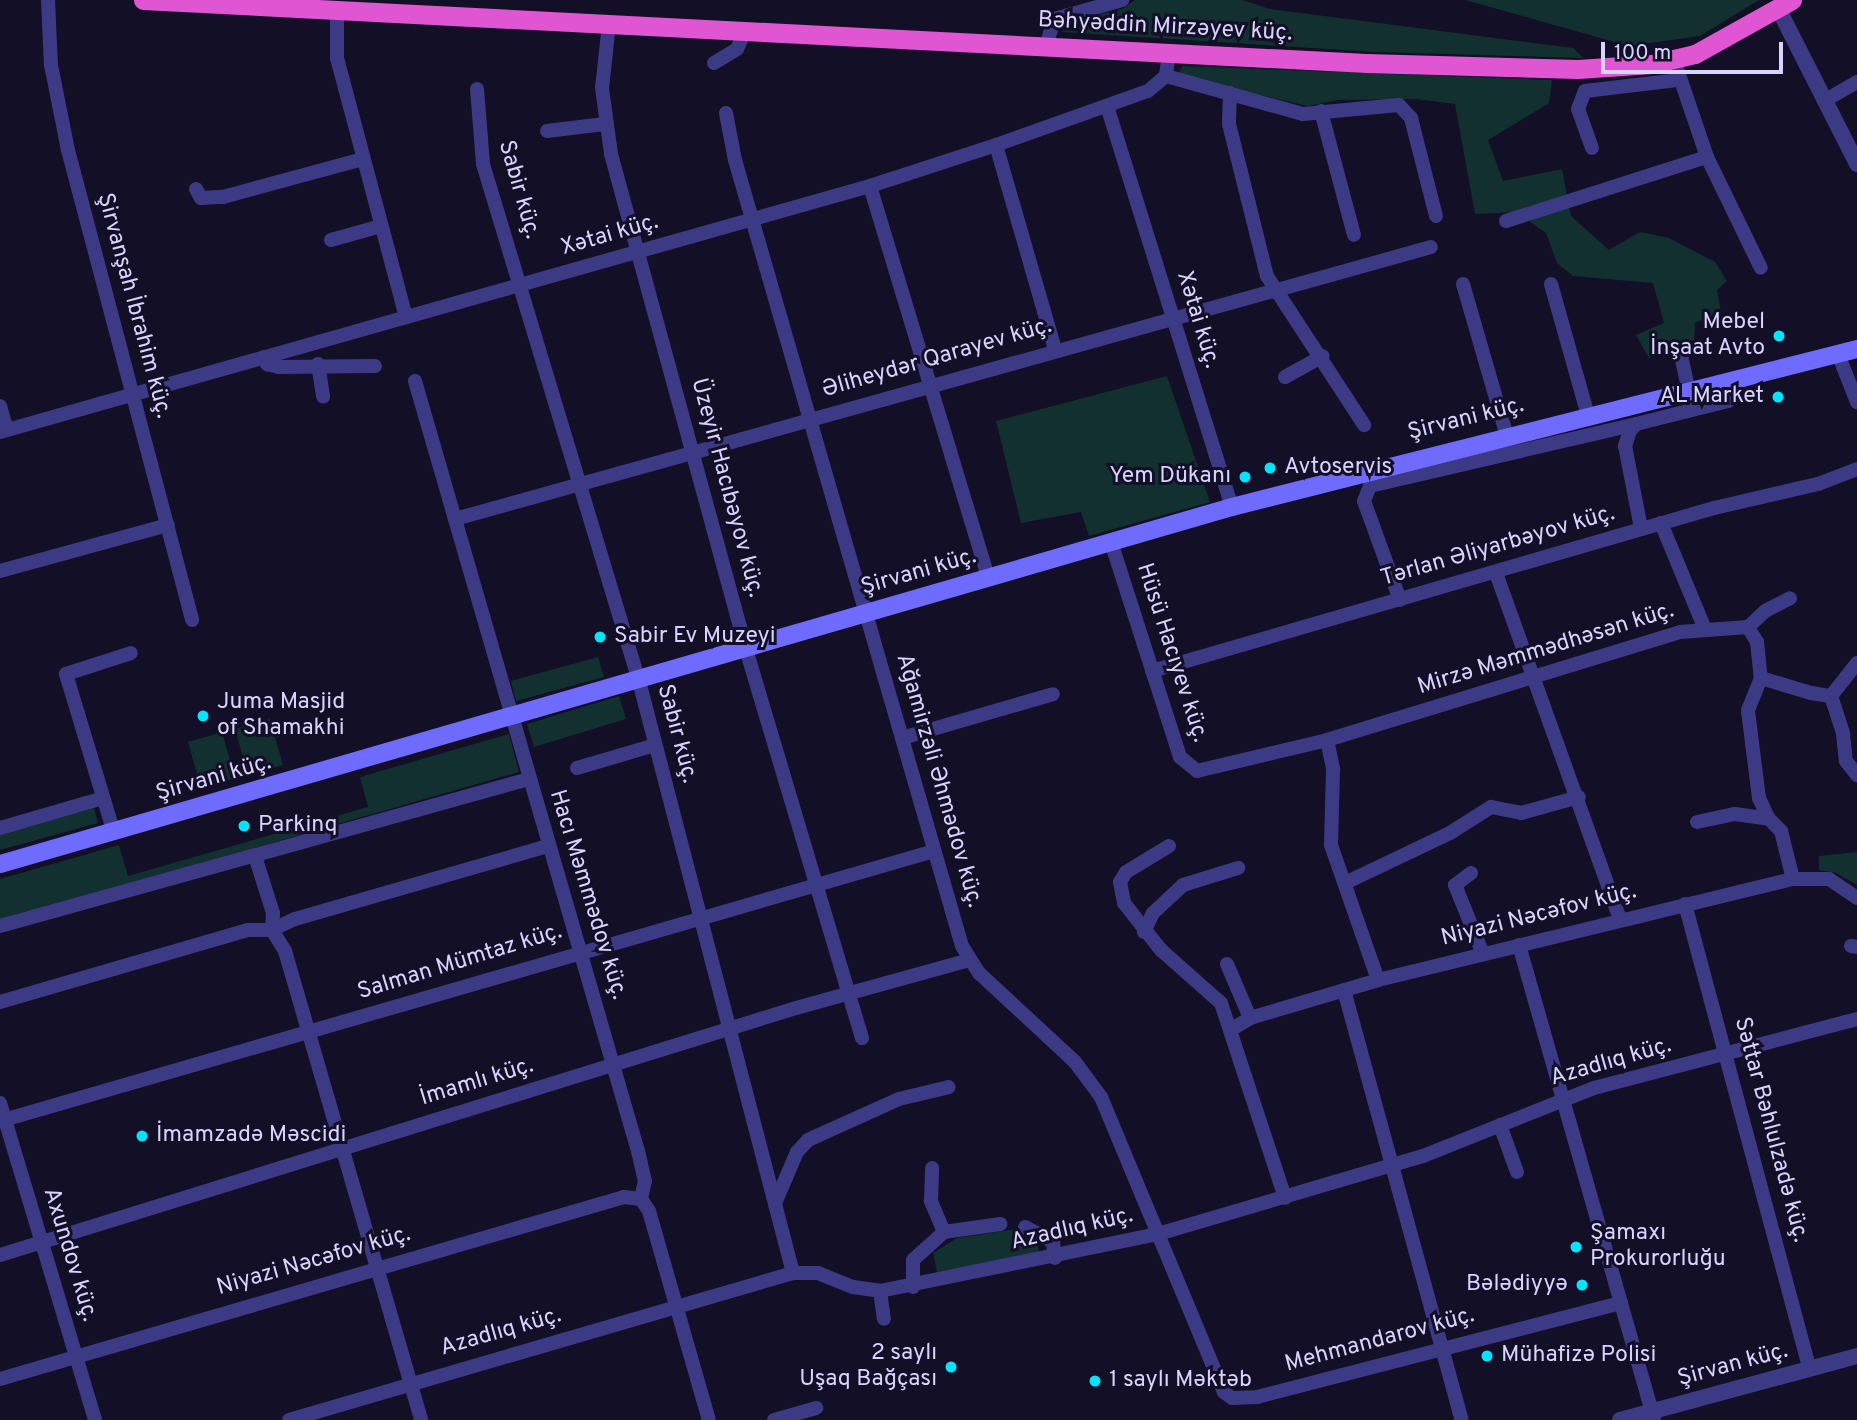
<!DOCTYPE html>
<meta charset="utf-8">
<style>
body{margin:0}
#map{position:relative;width:1857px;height:1420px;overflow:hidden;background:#130f26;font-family:Overpass,sans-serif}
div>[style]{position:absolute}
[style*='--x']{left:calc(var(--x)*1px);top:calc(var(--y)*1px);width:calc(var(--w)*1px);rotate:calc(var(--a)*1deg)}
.green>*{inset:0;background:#12302f}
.minor>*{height:14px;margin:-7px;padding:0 7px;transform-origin:7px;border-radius:7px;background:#3d3a85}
.tertiary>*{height:16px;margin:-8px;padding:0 8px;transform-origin:8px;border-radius:8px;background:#3d3a85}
.secondary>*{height:18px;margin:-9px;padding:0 9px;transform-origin:9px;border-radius:9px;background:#6f6bff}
.trunk>*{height:19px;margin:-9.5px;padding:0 9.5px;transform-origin:9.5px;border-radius:9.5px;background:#e055d1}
.dots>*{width:19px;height:19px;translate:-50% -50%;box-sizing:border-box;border:4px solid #130f26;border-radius:50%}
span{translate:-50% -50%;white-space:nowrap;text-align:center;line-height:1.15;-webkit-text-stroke:6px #130f26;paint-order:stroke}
.street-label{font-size:23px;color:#d9d4ff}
.poi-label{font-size:23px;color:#d9d4ff}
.right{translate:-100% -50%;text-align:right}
.left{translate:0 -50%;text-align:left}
.scale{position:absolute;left:1601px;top:42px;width:182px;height:32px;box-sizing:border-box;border:4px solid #d9d4ff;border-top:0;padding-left:9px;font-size:21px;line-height:24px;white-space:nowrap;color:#d9d4ff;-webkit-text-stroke:5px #130f26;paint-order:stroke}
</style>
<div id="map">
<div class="green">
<div style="clip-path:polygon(1135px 0,1242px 0,1270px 9px,1573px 48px,1583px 58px,1375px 52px,1062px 32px,1069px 21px,1122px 9px)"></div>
<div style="clip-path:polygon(1465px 0,1759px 0,1700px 36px,1629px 46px)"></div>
<div style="clip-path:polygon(1182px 66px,1552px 80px,1549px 103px,1488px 140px,1503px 181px,1562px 169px,1571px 216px,1609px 250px,1640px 232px,1669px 238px,1715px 262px,1727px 281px,1717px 290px,1721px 312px,1695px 323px,1694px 340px,1649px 358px,1636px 335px,1664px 323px,1653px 283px,1573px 276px,1557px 263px,1546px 233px,1516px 212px,1475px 214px,1455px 104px,1416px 99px,1338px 100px,1308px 106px,1178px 76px)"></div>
<div style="clip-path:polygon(1167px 376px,1210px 502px,1089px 536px,1081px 512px,1021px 523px,996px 421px)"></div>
<div style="clip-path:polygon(598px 657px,604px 677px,516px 701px,511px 681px)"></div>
<div style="clip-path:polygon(619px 696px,626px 719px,534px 747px,527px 724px)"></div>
<div style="clip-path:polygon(270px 719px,283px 765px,248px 775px,235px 729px)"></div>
<div style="clip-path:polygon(222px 732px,235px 778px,201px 788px,188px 742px)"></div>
<div style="clip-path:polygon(509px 734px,519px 772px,0 921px,0 879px,119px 845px,128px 876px,368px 807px,360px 777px)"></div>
<div style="clip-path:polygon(94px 808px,98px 823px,0 850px,0 834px)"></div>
<div style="clip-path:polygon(1857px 852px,1857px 885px,1836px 873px,1819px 870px,1819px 856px)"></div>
<div style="clip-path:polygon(1017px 1229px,1039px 1239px,1038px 1254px,937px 1272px,933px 1253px,957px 1238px)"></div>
</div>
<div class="minor">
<div style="--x:48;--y:0;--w:65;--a:87.4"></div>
<div style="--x:51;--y:65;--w:87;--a:78.7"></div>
<div style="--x:68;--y:150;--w:486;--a:75.2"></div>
<div style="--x:337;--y:10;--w:48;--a:90"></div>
<div style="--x:337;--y:58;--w:268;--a:75.1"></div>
<div style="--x:609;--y:24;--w:64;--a:96.2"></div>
<div style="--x:602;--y:88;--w:67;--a:82.2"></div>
<div style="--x:611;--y:154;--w:513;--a:74.74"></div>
<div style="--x:746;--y:649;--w:406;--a:73.4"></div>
<div style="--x:1046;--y:46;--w:28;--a:-73"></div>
<div style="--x:1054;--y:19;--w:71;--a:-15.6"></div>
<div style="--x:1674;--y:60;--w:102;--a:71.2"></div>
<div style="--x:1707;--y:157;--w:123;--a:64.1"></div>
<div style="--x:714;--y:63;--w:27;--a:-31"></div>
<div style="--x:737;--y:49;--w:20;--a:-66"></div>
<div style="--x:1166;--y:76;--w:142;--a:15.5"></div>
<div style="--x:1303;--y:114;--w:96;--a:-5.4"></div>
<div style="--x:1399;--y:105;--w:18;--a:47"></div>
<div style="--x:1411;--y:118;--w:101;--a:75.7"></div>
<div style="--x:477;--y:89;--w:75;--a:85.4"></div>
<div style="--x:483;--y:164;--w:540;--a:73.21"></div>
<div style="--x:639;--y:681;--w:612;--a:75.42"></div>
<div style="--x:1230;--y:93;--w:31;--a:92"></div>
<div style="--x:1229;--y:124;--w:157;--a:76"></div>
<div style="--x:1267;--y:276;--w:178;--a:56.9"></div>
<div style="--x:1824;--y:101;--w:38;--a:-30"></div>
<div style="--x:1107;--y:106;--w:420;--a:72.7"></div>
<div style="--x:1321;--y:111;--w:128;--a:75.1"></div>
<div style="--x:726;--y:113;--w:48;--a:79.2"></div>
<div style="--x:735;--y:160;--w:818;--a:73.89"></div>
<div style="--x:962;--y:946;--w:32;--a:58"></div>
<div style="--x:979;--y:973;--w:131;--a:42.8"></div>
<div style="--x:1075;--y:1062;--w:44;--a:53.4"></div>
<div style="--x:1101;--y:1097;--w:320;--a:67.4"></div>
<div style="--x:1224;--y:1392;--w:10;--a:37"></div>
<div style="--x:1232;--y:1398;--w:25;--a:-2"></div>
<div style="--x:1257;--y:1397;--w:376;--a:-14.5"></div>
<div style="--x:547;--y:131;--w:58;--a:-6.9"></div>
<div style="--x:996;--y:145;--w:212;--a:73.9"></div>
<div style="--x:1592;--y:148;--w:41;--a:-109.7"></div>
<div style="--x:1578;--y:109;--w:19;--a:-69"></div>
<div style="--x:1585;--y:91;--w:95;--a:-6.7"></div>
<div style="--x:870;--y:186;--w:409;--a:73.2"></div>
<div style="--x:196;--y:189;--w:10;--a:61"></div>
<div style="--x:201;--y:198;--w:22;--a:-3"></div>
<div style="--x:223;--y:197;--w:145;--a:-15.2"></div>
<div style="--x:1506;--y:221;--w:211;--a:-17.7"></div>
<div style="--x:331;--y:240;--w:52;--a:-15.6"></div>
<div style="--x:1463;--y:284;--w:158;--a:73.9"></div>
<div style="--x:1551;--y:284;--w:137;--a:74.3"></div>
<div style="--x:1680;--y:351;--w:42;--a:77.6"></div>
<div style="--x:1838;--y:354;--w:52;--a:68.4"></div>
<div style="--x:264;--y:357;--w:8;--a:67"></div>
<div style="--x:267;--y:364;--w:12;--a:14"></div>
<div style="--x:279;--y:367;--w:96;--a:-0.6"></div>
<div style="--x:318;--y:364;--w:33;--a:81"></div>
<div style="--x:1285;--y:377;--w:43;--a:-28.9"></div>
<div style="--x:415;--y:381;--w:802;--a:73.85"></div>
<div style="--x:638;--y:1151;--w:31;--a:77"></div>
<div style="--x:645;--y:1181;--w:18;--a:103"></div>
<div style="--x:641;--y:1199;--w:14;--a:56"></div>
<div style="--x:649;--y:1211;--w:217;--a:74"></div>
<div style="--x:0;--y:406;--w:25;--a:74"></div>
<div style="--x:0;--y:432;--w:904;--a:-15.79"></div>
<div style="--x:870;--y:186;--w:133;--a:-18"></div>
<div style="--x:996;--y:145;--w:161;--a:-19.6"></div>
<div style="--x:1148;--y:91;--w:23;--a:-40"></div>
<div style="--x:1166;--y:76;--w:23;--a:-83"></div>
<div style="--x:455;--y:519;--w:1013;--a:-15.57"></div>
<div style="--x:1661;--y:523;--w:115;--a:67.5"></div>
<div style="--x:1641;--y:528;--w:84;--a:-101"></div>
<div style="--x:1625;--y:446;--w:16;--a:-72"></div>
<div style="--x:1630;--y:431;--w:9;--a:-49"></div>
<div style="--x:1636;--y:424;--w:95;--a:-14"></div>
<div style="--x:1728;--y:401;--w:16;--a:-47"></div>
<div style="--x:1739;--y:389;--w:8;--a:-97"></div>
<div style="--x:1111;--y:542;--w:226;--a:72.2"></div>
<div style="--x:1180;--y:757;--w:22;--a:39"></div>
<div style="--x:1197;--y:771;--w:134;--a:-13.4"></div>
<div style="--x:1327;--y:740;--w:369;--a:-17"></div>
<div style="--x:1680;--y:632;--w:68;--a:-4.2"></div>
<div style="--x:1748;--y:627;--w:17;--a:59"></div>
<div style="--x:1757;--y:642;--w:36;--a:84"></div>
<div style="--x:1761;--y:678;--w:52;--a:16.7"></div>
<div style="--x:1811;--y:693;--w:20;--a:9"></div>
<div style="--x:1831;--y:696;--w:42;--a:-51.8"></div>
<div style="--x:0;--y:571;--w:174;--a:-15.3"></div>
<div style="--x:1496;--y:573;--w:368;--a:70.3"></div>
<div style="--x:1400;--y:600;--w:105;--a:-110"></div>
<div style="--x:1364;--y:501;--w:16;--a:-68"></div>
<div style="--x:1370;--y:486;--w:273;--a:-13.1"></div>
<div style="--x:1748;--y:627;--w:23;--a:-43"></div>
<div style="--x:1765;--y:611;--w:28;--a:-27"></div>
<div style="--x:1152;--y:671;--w:585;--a:-16.17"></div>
<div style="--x:1714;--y:508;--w:107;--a:-13"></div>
<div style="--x:1818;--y:484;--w:42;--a:-21"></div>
<div style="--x:1761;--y:678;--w:35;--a:112"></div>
<div style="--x:1748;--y:711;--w:88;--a:82.8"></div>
<div style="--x:1759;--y:798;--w:23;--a:65"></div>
<div style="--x:1769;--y:819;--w:17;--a:45"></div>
<div style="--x:1781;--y:831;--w:49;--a:76"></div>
<div style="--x:1831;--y:696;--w:40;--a:72"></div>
<div style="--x:1843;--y:734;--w:27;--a:84"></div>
<div style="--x:1846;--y:761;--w:18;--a:52"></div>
<div style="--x:902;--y:738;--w:157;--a:-16.2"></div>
<div style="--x:1327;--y:740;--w:30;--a:78"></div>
<div style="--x:1333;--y:769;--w:76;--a:91.5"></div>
<div style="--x:1331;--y:845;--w:143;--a:70.8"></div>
<div style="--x:577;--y:768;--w:81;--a:-16.4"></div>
<div style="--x:1697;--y:822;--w:39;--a:-12"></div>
<div style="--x:1735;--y:814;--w:34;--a:8"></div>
<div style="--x:0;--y:828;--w:107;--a:-16.2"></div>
<div style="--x:114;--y:833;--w:166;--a:-106.8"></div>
<div style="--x:66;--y:674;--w:68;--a:-17.9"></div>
<div style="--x:1169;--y:846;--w:50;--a:148.8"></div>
<div style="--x:1126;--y:872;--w:12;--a:121"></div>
<div style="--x:1120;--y:882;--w:21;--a:79"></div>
<div style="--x:1124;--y:903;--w:60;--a:51.8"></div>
<div style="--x:1161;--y:950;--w:80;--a:41.5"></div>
<div style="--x:1221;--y:1003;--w:205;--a:71.8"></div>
<div style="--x:255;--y:856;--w:60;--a:72.5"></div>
<div style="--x:273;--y:913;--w:17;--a:93"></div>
<div style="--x:1471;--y:873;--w:20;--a:143"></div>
<div style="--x:1455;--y:885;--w:74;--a:67.9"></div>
<div style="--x:1345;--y:883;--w:116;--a:-25.5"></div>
<div style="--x:1450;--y:833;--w:49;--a:-32.4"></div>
<div style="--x:1491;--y:807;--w:31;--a:11"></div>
<div style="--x:1521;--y:813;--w:60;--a:-15.4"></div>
<div style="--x:1685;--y:904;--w:480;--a:75"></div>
<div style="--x:0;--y:926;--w:549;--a:-15.53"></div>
<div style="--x:272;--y:930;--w:25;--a:58"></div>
<div style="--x:285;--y:951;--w:488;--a:73.8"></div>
<div style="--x:1144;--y:932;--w:21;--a:-65"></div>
<div style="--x:1153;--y:913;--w:41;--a:-43"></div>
<div style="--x:1183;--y:885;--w:58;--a:-17.2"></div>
<div style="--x:1519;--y:945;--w:494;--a:74.1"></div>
<div style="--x:1851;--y:946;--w:6;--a:9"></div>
<div style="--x:1227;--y:964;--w:59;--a:66.9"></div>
<div style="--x:1344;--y:990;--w:446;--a:74.7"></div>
<div style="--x:0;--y:1002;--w:258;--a:-16.2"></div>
<div style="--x:248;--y:930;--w:24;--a:0"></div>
<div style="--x:272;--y:930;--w:25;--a:-26"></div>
<div style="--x:295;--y:919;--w:263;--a:-16.1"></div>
<div style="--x:1232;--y:1029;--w:21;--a:-31"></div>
<div style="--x:1250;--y:1018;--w:134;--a:-16.5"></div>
<div style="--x:1378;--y:980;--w:427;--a:-13.7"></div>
<div style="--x:1793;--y:879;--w:36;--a:0"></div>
<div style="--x:1829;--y:879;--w:34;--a:34"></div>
<div style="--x:0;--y:1103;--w:331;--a:73.3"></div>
<div style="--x:0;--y:1121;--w:972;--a:-16.12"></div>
<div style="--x:1500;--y:1125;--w:50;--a:70.1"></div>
<div style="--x:776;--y:1201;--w:53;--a:-66.8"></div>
<div style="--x:797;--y:1152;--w:16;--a:-47"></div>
<div style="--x:808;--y:1140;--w:100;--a:-24.3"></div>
<div style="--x:899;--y:1099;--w:51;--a:-13.5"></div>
<div style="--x:1025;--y:1227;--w:32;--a:28"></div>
<div style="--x:1053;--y:1242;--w:16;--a:83"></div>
<div style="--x:944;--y:1232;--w:57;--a:-8.1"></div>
<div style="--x:0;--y:1255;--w:833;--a:-17.24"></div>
<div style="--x:796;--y:1008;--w:180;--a:-15.5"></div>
<div style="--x:913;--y:1287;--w:27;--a:-90"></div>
<div style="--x:913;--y:1260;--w:42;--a:-42.1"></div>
<div style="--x:944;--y:1232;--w:34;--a:-113"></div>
<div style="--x:931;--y:1201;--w:33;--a:-88"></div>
<div style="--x:880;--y:1291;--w:28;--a:82"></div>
<div style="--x:0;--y:1379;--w:650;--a:-16.26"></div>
<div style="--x:624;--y:1197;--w:17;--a:7"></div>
<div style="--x:289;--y:1420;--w:525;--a:-16.26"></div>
<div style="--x:793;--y:1273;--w:25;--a:0"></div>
<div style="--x:818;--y:1273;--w:38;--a:22"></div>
<div style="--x:853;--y:1287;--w:27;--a:8"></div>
<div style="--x:880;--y:1291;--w:284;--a:-11.6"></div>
<div style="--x:1158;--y:1234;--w:276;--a:-16.4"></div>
<div style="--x:1423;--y:1156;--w:184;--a:-21.7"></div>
<div style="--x:1594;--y:1088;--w:272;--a:-14.7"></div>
<div style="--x:774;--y:1420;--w:44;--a:-15.9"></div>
</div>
<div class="tertiary">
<div style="--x:1778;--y:8;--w:175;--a:63.1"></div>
<div style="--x:1620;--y:1420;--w:245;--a:-15.1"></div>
</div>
<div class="secondary">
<div style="--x:0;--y:864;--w:1283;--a:-16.16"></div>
<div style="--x:1232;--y:507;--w:645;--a:-14.19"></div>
</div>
<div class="trunk">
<div style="--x:143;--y:0;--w:1225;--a:2.95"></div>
<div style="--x:1366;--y:63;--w:212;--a:1.6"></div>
<div style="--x:1578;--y:69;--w:74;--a:-3.9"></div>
<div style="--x:1652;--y:64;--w:44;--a:-13.1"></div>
<div style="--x:1695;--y:54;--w:111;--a:-29.1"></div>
</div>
<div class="dots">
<div style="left:1779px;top:336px;background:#00e5ff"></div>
<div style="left:1778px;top:397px;background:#00e5ff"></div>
<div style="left:1270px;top:468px;background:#00e5ff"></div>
<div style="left:1245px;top:477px;background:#00e5ff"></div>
<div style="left:600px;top:637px;background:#00e5ff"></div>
<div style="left:203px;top:716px;background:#00e5ff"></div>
<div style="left:244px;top:826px;background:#00e5ff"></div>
<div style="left:142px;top:1136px;background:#00e5ff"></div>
<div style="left:1576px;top:1247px;background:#00e5ff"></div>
<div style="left:1582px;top:1285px;background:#00e5ff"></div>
<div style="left:1487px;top:1356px;background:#00e5ff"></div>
<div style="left:951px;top:1367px;background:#00e5ff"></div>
<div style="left:1095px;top:1381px;background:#00e5ff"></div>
</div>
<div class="street-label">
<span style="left:1165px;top:28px;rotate:3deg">Bəhyəddin Mirzəyev küç.</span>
<span style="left:518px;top:190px;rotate:74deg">Sabir küç.</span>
<span style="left:610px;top:236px;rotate:-16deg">Xətai küç.</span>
<span style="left:133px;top:306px;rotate:75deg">Şirvanşah İbrahim küç.</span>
<span style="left:1197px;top:320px;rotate:73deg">Xətai küç.</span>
<span style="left:937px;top:359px;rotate:-16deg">Əliheydər Qarayev küç.</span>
<span style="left:1466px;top:420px;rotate:-14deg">Şirvani küç.</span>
<span style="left:726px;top:488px;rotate:75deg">Üzeyir Hacıbəyov küç.</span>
<span style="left:1498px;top:547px;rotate:-16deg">Tərlan Əliyarbəyov küç.</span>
<span style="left:919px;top:573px;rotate:-16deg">Şirvani küç.</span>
<span style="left:1546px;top:650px;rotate:-17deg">Mirzə Məmmədhəsən küç.</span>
<span style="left:1171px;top:653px;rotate:72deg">Hüsü Hacıyev küç.</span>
<span style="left:676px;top:734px;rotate:75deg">Sabir küç.</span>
<span style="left:214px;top:779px;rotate:-16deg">Şirvani küç.</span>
<span style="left:938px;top:781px;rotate:74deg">Ağamirzəli Əhmədov küç.</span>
<span style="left:587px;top:895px;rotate:73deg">Hacı Məmmədov küç.</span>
<span style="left:1539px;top:916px;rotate:-14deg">Niyazi Nəcəfov küç.</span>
<span style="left:460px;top:963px;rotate:-17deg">Salman Mümtaz küç.</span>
<span style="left:1611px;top:1063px;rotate:-16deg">Azadlıq küç.</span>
<span style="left:477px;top:1083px;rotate:-17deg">İmamlı küç.</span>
<span style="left:1770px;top:1130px;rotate:75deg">Səttar Bəhlulzadə küç.</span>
<span style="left:1072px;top:1230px;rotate:-13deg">Azadlıq küç.</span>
<span style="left:69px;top:1255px;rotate:73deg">Axundov küç.</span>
<span style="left:314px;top:1262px;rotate:-16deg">Niyazi Nəcəfov küç.</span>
<span style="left:501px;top:1333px;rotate:-16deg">Azadlıq küç.</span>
<span style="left:1380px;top:1341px;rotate:-15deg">Mehmandarov küç.</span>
<span style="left:1733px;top:1366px;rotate:-15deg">Şirvan küç.</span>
</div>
<div class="poi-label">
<span class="right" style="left:1765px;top:336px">Mebel<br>İnşaat Avto</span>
<span class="right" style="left:1764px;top:397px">AL Market</span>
<span class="left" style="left:1284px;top:468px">Avtoservis</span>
<span class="right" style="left:1231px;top:477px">Yem Dükanı</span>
<span class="left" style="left:614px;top:637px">Sabir Ev Muzeyi</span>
<span class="left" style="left:217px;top:716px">Juma Masjid<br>of Shamakhi</span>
<span class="left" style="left:258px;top:826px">Parkinq</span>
<span class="left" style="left:156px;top:1136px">İmamzadə Məscidi</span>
<span class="left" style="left:1590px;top:1247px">Şamaxı<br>Prokurorluğu</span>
<span class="right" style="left:1568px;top:1285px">Bələdiyyə</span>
<span class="right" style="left:937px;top:1367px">2 saylı<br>Uşaq Bağçası</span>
<span class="left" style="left:1501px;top:1356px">Mühafizə Polisi</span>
<span class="left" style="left:1109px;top:1381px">1 saylı Məktəb</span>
</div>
<div class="scale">100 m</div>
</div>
